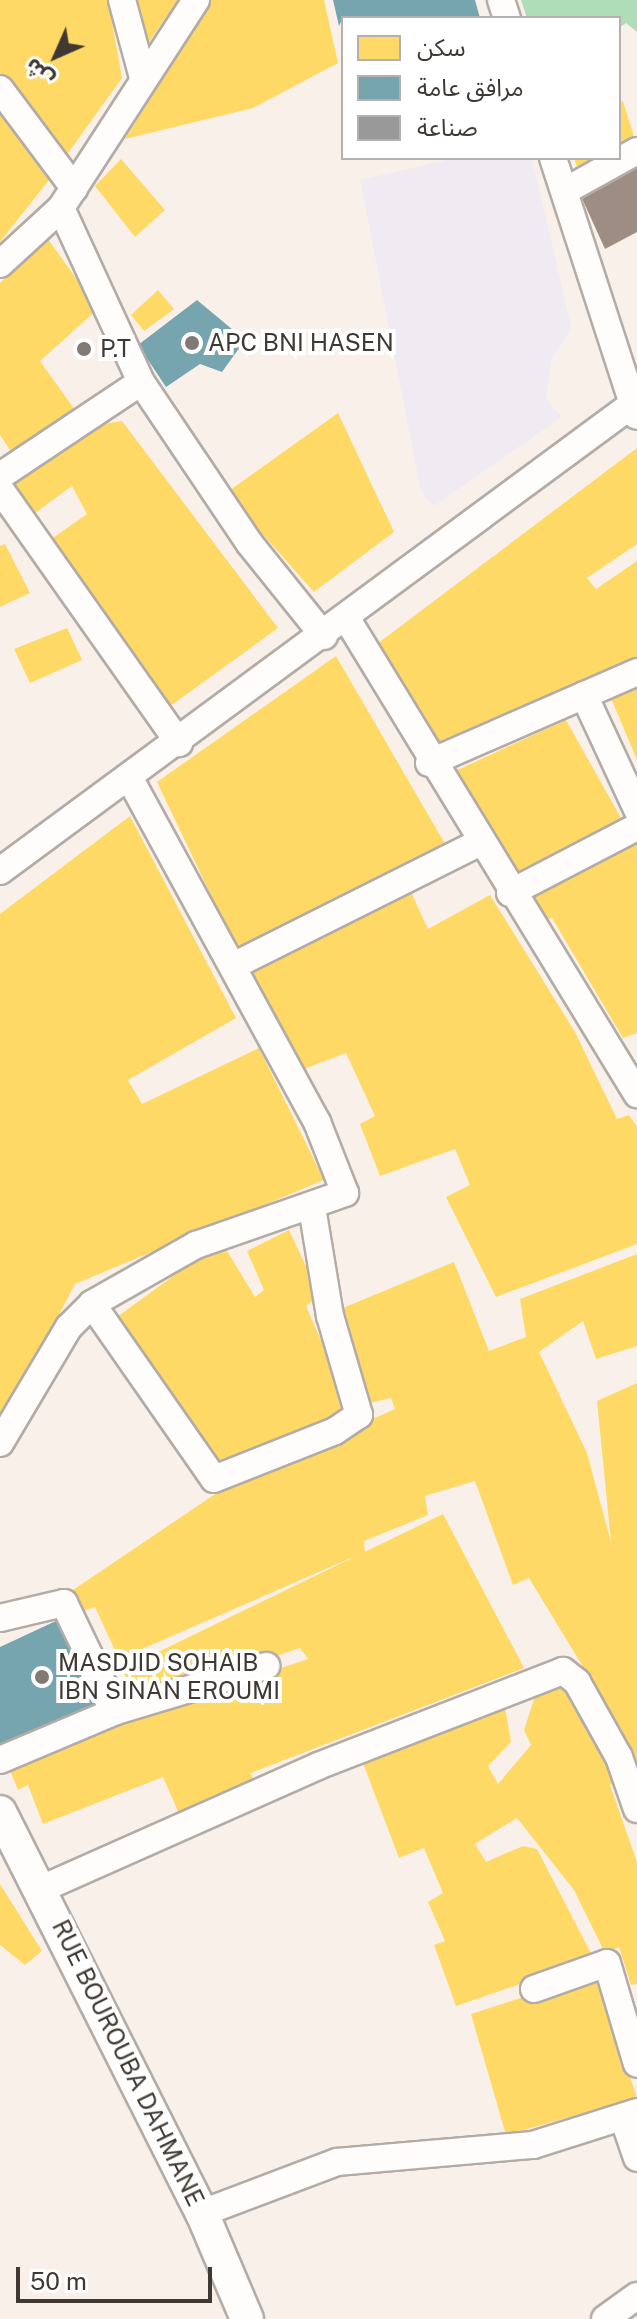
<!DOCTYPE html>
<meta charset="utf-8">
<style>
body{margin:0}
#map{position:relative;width:637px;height:2319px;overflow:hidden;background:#f9f1e9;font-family:"Public Sans","Noto Sans Arabic",sans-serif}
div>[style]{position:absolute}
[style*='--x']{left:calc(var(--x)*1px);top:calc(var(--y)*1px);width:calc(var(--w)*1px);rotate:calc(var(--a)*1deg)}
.education>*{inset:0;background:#f0ebf3}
.forest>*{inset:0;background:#aeddb7}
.homes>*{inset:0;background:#ffd966}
.public>*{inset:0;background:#76a5af}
.industry>*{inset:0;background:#999}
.building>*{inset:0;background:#9d8d82}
.roads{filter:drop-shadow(2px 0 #b3aca6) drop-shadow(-2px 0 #b3aca6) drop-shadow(0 2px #b3aca6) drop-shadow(0 -2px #b3aca6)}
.minor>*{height:26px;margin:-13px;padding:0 13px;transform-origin:13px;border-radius:13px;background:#fefdfc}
.tertiary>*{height:32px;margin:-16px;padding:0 16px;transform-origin:16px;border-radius:16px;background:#fefdfc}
.dots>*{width:22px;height:22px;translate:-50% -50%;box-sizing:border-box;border:4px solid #fff;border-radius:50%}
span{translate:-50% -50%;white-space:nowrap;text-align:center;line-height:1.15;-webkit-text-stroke:8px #fff;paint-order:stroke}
.poi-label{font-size:24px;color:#403933}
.left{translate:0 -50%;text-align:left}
.street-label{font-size:24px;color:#403933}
.legend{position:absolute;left:341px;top:16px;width:280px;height:144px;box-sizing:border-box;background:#fff;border:2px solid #b3b0ad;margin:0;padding:10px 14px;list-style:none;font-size:24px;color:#403933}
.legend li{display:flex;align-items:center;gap:16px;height:40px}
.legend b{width:40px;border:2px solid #b3b0ad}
.north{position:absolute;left:16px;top:16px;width:80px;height:80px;-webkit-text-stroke:6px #fff;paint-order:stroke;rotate:225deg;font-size:22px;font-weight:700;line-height:32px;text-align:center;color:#403933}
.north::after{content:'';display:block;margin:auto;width:28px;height:36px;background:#403933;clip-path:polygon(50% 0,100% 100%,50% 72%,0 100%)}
.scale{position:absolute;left:16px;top:2267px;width:196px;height:36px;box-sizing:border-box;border:4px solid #403933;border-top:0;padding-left:10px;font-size:24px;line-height:28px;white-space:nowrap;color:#403933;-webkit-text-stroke:6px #fff;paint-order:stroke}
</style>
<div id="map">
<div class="education">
<div style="clip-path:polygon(455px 158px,532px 158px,572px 330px,552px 358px,546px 399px,562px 417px,434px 506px,421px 492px,360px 180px)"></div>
</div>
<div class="forest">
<div style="clip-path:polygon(521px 0,637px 0,637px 32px,626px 23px,619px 28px,619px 18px,527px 18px)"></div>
</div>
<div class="homes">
<div style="clip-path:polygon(0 0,108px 0,122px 78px,61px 163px,0 76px)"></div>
<div style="clip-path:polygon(133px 0,178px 0,142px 52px)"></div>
<div style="clip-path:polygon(211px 0,324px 0,338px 63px,253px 108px,125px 139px)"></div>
<div style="clip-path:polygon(623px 101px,635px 140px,619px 148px,619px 103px)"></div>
<div style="clip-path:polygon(0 111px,49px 180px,0 242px)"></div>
<div style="clip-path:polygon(574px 158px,596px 158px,577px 167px)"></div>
<div style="clip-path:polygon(121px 159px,165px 210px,135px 237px,95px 186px)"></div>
<div style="clip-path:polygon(48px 239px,98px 309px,40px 361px,78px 414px,16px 459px,0 435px,0 283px)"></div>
<div style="clip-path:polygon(158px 290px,174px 309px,144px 331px,131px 315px)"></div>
<div style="clip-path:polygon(338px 413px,394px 532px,314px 592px,226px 493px)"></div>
<div style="clip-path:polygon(122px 421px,278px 628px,169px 707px,50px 540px,87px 514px,72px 486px,34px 514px,7px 479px,89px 426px)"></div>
<div style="clip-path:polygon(637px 448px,637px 544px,587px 578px,596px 589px,637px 561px,637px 659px,439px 744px,377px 644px)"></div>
<div style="clip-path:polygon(5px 544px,30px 593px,0 607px,0 546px)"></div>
<div style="clip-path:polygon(67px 628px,82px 660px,30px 683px,14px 649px)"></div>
<div style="clip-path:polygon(336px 656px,448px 849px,238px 952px,157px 782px)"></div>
<div style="clip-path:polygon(637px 687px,637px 760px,611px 698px)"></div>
<div style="clip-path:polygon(566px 720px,626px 827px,520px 880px,453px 772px)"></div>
<div style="clip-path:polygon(130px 816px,236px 1018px,128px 1080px,142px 1104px,259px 1048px,324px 1180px,75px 1284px,0 1428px,0 914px)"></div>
<div style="clip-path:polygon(637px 839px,637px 1033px,623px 1038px,552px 918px,540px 920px,525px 891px)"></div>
<div style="clip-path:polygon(410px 890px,428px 929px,490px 895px,575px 1032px,617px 1119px,629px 1115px,637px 1127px,637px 1244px,496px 1297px,446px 1197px,470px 1185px,455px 1149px,380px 1176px,360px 1124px,375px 1116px,346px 1053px,296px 1072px,251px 968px)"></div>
<div style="clip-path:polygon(289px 1230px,320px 1296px,306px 1306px,352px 1412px,214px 1476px,113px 1320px,221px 1241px,255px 1297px,264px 1290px,247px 1251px)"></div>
<div style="clip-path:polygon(637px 1254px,637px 1346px,596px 1359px,583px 1321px,539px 1352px,587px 1453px,611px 1542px,597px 1401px,637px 1383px,637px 1776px,610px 1732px,619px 1726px,529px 1578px,513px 1585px,475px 1481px,425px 1496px,428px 1515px,364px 1541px,365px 1552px,119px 1659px,95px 1607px,81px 1612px,73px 1590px,236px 1480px,395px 1409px,391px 1398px,362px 1405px,338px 1310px,454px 1262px,489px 1351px,526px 1337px,520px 1299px)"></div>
<div style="clip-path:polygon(443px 1514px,524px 1668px,251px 1773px,257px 1790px,184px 1825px,163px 1777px,43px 1824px,28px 1785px,18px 1790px,9px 1768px,109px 1725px,308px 1659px,300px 1648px,162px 1695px,131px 1695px,123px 1669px)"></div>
<div style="clip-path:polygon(561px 1679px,624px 1778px,610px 1785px,637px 1862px,637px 1984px,631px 1985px,619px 1947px,605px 1953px,574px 1890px,517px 1818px,475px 1844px,486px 1862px,523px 1846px,537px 1849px,594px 1959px,456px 2006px,434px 1945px,445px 1941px,428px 1902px,443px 1893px,424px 1848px,399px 1858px,360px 1755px,504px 1702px,511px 1742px,488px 1766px,498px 1784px,531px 1745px,524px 1730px,537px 1690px)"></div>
<div style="clip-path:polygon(0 1884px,42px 1951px,25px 1965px,0 1945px)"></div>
<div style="clip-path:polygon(598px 1977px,637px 2098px,506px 2135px,471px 2014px,527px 1996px,531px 2003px)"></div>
</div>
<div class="public">
<div style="clip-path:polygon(333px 0,475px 0,480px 18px,343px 18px,339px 26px)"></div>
<div style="clip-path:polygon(197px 300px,245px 340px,222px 372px,200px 364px,166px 387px,138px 345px)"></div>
<div style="clip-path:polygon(58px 1620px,97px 1707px,0 1744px,0 1647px)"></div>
</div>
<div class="industry">
<div style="clip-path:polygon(82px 339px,93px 349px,85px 359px,74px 348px)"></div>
</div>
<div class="building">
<div style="clip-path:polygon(637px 161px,637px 232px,605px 249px,580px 194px)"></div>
</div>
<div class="roads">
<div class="minor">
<div style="--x:122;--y:0;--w:81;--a:74.9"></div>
<div style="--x:196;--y:0;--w:248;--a:123"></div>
<div style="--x:61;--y:208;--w:192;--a:65.3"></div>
<div style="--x:141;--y:382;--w:195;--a:56.1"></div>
<div style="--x:250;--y:544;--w:118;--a:51.2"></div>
<div style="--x:501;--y:0;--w:19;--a:72"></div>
<div style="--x:0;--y:89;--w:124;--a:53.2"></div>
<div style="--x:553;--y:158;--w:271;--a:72"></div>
<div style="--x:565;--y:191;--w:82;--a:-29.1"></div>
<div style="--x:0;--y:264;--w:83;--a:-42.6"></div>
<div style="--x:0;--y:476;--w:169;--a:-33.7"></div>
<div style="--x:0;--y:489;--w:311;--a:54.8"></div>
<div style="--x:347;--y:619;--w:557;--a:58.59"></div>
<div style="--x:584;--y:695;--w:126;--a:65.1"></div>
<div style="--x:429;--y:763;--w:227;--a:-23.6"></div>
<div style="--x:0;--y:871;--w:792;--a:-36.42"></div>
<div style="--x:510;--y:893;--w:143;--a:-27.5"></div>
<div style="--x:233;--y:966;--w:275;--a:-26.6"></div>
<div style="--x:92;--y:1304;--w:213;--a:55.1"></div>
<div style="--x:214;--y:1479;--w:130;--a:-21.6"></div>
<div style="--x:335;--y:1431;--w:29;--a:-34"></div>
<div style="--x:359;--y:1415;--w:103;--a:-106.3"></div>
<div style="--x:330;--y:1316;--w:110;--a:-99.4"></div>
<div style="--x:0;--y:1443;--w:135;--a:-59.3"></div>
<div style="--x:69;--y:1327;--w:33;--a:-45"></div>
<div style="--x:92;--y:1304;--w:120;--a:-29.6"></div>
<div style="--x:196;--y:1245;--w:158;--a:-19.2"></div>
<div style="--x:345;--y:1193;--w:76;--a:-111.5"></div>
<div style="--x:317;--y:1122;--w:391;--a:-118.6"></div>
<div style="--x:0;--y:1618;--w:66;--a:-13.2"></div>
<div style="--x:64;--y:1603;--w:120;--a:64.3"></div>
<div style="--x:0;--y:1760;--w:126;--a:-22.9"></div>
<div style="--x:116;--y:1711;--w:157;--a:-16.7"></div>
<div style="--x:41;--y:1889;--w:303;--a:-23.9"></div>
<div style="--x:318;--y:1766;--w:263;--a:-21.2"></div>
<div style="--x:563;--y:1671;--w:18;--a:38"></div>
<div style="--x:577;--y:1682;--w:86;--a:60.8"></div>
<div style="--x:619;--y:1757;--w:55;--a:70.9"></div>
<div style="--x:534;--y:1989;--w:77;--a:-19.6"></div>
<div style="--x:607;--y:1963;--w:105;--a:73.5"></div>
<div style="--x:624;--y:2120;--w:40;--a:71.1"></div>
<div style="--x:202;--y:2213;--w:144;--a:-20.7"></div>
<div style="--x:337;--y:2162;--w:197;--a:-5"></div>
<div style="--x:533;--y:2145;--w:109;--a:-17.6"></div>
<div style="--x:605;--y:2319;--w:39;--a:-36"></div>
</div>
<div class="tertiary">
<div style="--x:0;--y:1812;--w:449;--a:63.3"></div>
<div style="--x:202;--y:2213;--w:115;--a:67"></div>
</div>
</div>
<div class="dots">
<div style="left:192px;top:343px;background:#817973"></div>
<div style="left:84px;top:349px;background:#817973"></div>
<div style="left:42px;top:1677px;background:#817973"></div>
</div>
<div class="poi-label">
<span class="left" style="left:208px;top:343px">APC BNI HASEN</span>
<span class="left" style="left:100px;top:349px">P.T</span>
<span class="left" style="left:58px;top:1677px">MASDJID SOHAIB<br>IBN SINAN EROUMI</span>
</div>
<div class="street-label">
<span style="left:128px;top:2063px;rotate:64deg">RUE BOUROUBA DAHMANE</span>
</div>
<ul class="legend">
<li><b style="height:22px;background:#ffd966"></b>سكن</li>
<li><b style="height:22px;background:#76a5af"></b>مرافق عامة</li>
<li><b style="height:22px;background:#999"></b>صناعة</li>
</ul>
<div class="north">ش</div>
<div class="scale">50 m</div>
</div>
